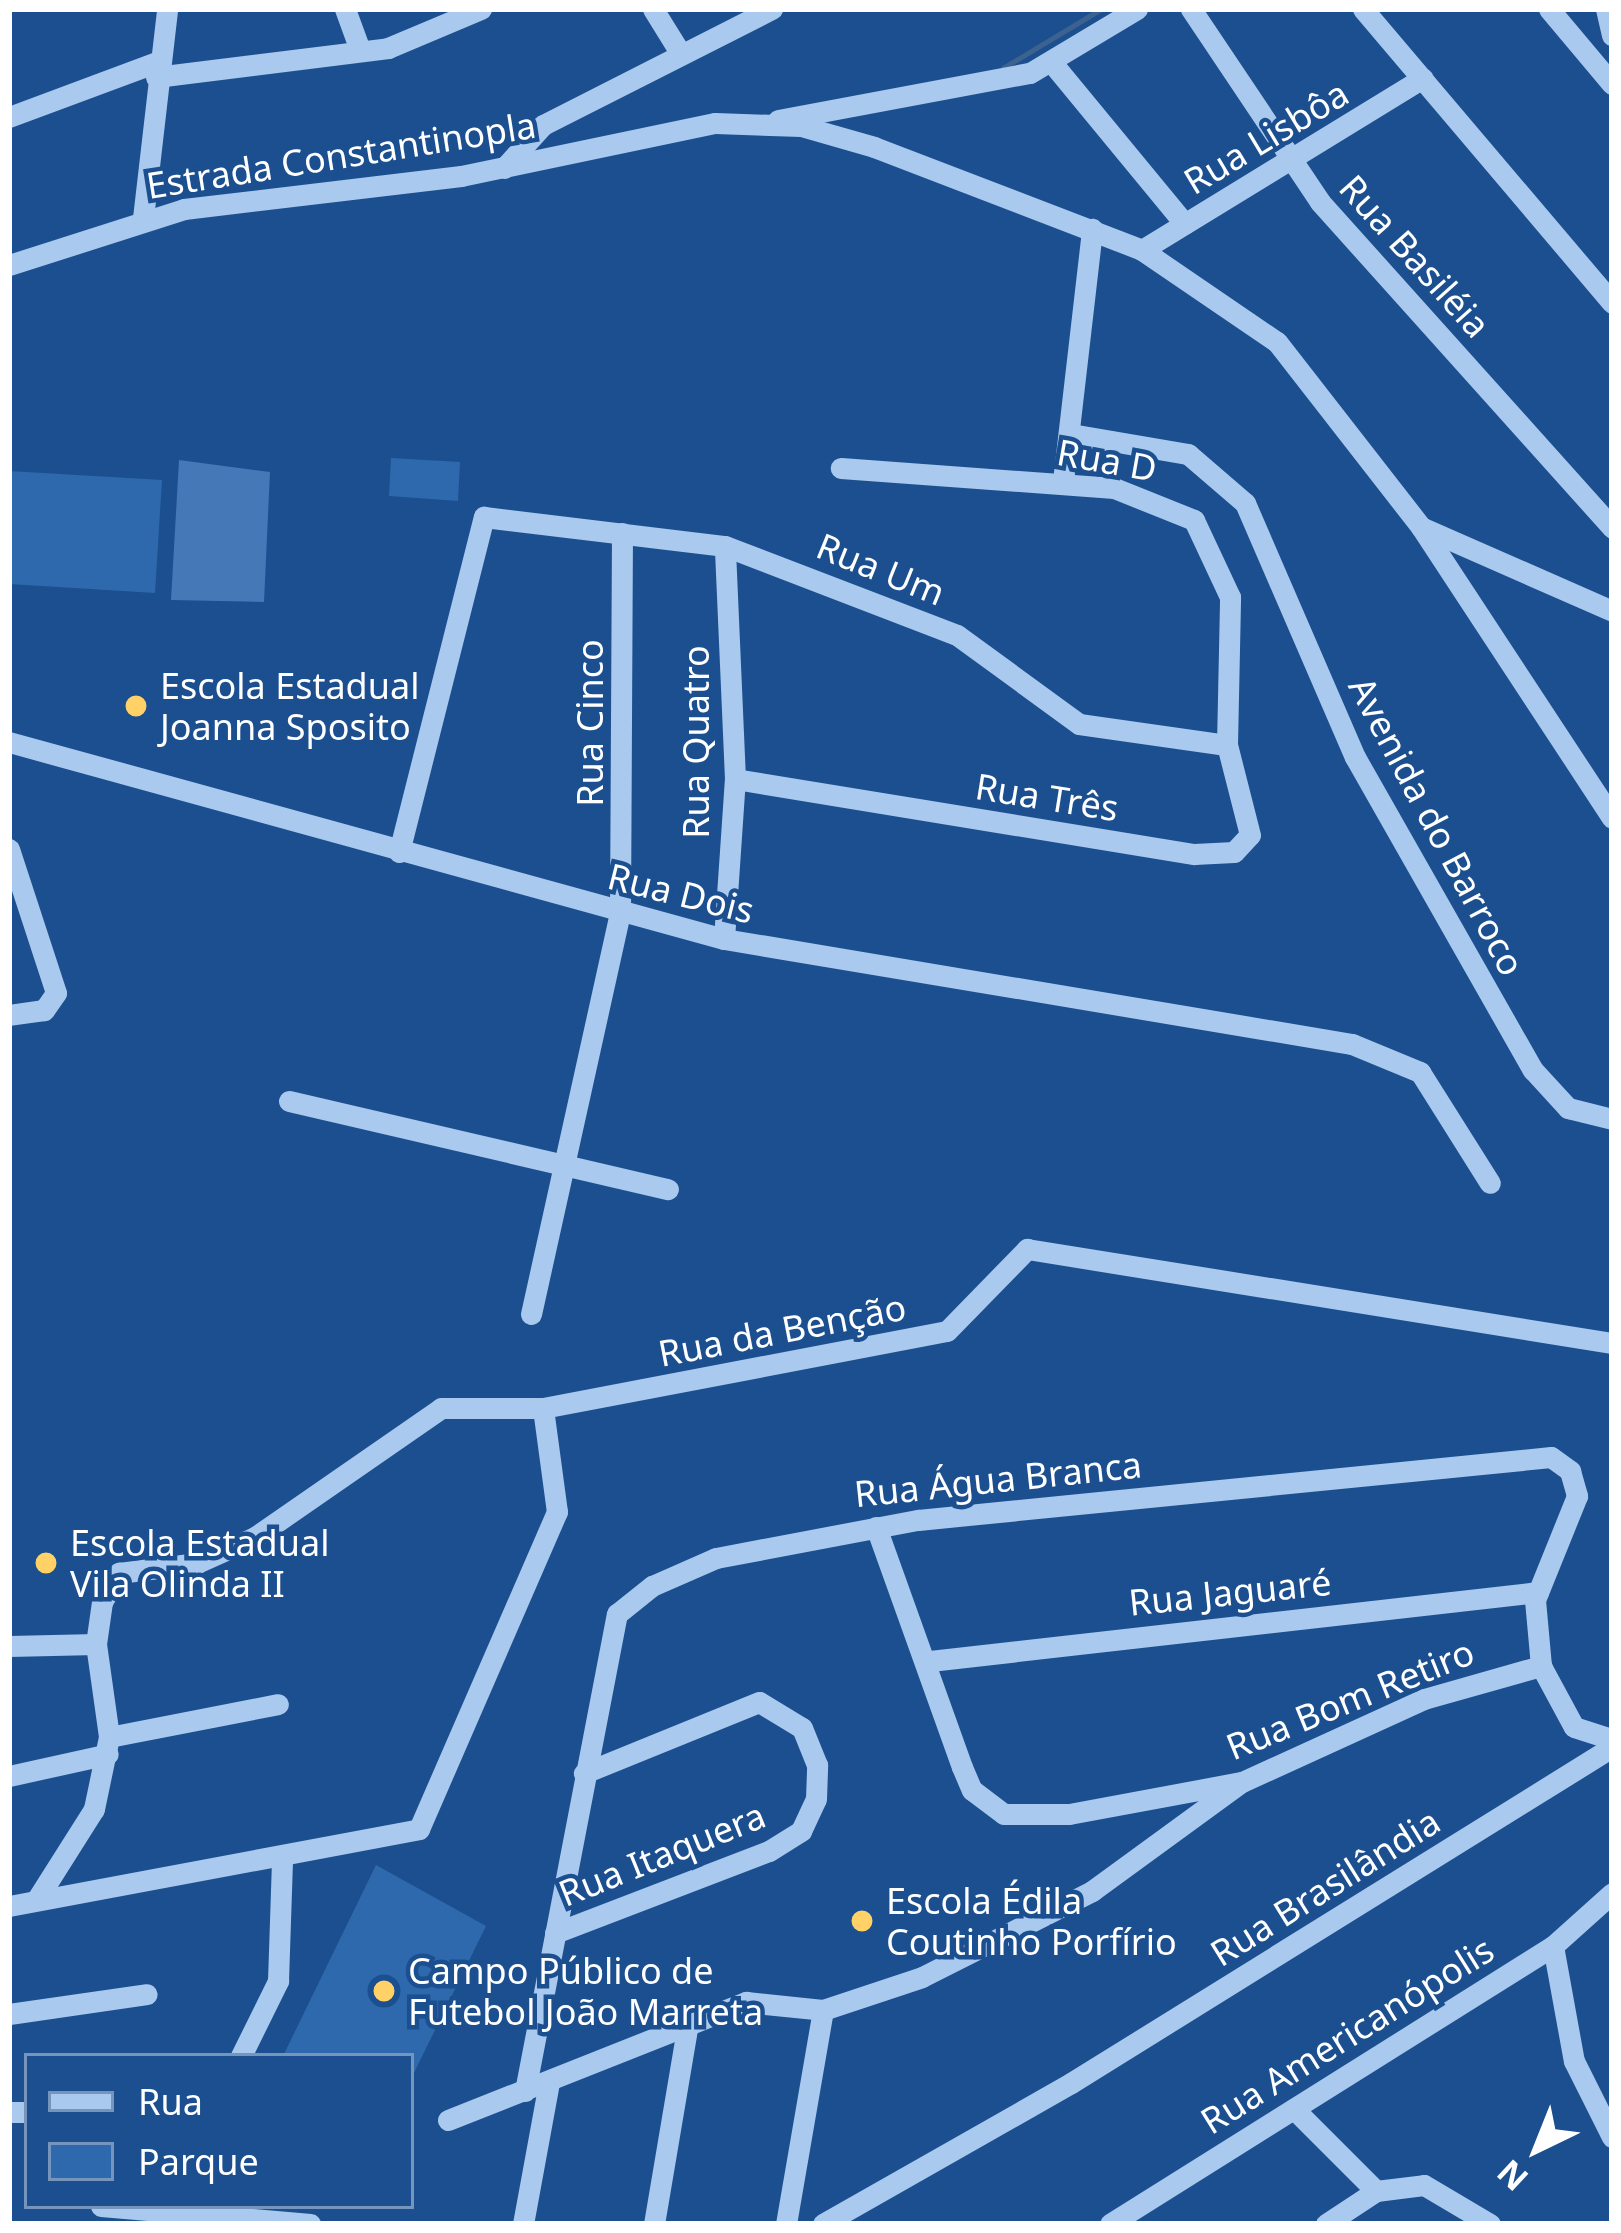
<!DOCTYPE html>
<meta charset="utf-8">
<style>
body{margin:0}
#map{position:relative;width:1621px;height:2233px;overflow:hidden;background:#1b4f8f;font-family:"Noto Sans",sans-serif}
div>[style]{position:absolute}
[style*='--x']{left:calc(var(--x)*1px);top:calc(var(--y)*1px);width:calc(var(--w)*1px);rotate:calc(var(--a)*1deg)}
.green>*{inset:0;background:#2e69ad}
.stream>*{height:4.5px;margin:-2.25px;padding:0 2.25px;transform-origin:2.25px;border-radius:2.25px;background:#3c6290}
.building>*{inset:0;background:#4478b7}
.minor>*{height:21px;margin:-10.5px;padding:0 10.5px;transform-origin:10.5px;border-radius:10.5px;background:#a9c9ee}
.dots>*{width:33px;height:33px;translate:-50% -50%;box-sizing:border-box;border:6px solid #1b4f8f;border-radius:50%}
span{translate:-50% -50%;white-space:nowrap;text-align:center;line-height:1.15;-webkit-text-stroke:9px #1b4f8f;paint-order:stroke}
.street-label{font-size:36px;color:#fff}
.poi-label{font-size:36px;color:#fff}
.left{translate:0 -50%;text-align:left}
.frame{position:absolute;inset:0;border:12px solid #fff;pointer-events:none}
.legend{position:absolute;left:24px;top:2053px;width:390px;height:156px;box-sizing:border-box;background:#1b4f8f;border:3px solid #7695bc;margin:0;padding:15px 21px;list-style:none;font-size:36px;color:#fff}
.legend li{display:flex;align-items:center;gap:24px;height:60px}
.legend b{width:60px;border:3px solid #7695bc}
.north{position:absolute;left:1477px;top:2089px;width:120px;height:120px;-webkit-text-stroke:9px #1b4f8f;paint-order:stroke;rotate:223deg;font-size:33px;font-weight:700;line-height:48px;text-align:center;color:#fff}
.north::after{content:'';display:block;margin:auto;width:42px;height:54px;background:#fff;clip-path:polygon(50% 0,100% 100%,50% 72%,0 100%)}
</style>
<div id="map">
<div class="green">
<div style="clip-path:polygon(391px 458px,460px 462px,458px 501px,389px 496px)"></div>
<div style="clip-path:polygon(9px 471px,162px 480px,155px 593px,9px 584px)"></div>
<div style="clip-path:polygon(376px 1865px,486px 1926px,411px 2079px,411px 2056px,283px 2056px)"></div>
</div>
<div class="stream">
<div style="--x:1003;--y:68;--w:114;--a:-31"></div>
</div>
<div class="building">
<div style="clip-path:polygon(179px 460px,270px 472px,264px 602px,171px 600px)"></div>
</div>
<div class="minor">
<div style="--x:345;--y:9;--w:44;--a:69.9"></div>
<div style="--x:653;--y:9;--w:49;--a:58.2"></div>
<div style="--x:1191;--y:9;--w:232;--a:56.2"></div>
<div style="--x:1320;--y:202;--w:438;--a:48.1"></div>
<div style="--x:1363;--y:9;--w:385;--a:49.7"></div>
<div style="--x:1549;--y:9;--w:98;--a:50"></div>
<div style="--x:1606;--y:9;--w:27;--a:77"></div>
<div style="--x:1053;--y:64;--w:207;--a:50.5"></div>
<div style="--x:156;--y:77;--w:234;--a:-7.1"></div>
<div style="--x:388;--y:48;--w:101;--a:-22.8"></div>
<div style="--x:9;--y:117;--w:158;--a:-20.4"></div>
<div style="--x:778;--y:120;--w:256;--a:-10.6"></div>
<div style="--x:1030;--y:73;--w:125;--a:-30.9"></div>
<div style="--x:504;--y:168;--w:58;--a:-47.8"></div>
<div style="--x:543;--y:125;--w:257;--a:-26.9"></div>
<div style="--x:143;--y:218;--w:210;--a:-83.4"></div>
<div style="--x:1142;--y:250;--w:329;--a:-31.5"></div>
<div style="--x:9;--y:265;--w:184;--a:-17.7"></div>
<div style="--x:184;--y:209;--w:279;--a:-6.8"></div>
<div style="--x:461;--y:176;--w:259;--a:-11.8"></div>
<div style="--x:715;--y:123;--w:86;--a:2"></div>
<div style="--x:801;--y:126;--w:76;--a:16"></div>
<div style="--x:874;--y:147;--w:287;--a:21"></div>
<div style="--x:1142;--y:250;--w:163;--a:34.3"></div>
<div style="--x:1277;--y:342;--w:234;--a:52.1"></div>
<div style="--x:1421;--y:527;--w:348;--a:56.7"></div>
<div style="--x:1071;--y:434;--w:119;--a:9.7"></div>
<div style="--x:1188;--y:454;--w:75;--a:40.7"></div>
<div style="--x:1245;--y:503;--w:277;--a:66.6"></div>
<div style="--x:1355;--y:757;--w:360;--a:60.4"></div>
<div style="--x:1533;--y:1070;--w:52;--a:47.4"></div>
<div style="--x:1568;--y:1108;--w:45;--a:14"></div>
<div style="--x:1063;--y:481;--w:254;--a:-83.4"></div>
<div style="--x:1421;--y:527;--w:209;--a:23.7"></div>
<div style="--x:9;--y:742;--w:742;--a:15.4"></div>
<div style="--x:724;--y:939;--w:637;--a:9.49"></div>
<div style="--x:1352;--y:1044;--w:74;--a:22.4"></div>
<div style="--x:1420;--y:1072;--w:131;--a:57.8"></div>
<div style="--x:735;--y:779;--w:465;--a:9.3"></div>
<div style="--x:1194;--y:854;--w:40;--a:-2.9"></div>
<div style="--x:1234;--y:852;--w:23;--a:-47"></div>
<div style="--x:1250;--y:835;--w:93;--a:-104.3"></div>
<div style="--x:1227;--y:745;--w:148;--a:-88.8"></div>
<div style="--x:1230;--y:597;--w:85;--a:-115.1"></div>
<div style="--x:1194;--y:520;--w:86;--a:-158.2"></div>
<div style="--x:1114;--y:488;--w:274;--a:-175.8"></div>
<div style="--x:9;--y:849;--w:151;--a:71.9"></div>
<div style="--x:56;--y:993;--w:21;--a:125"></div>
<div style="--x:44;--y:1010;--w:35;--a:172"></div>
<div style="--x:399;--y:852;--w:346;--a:-75.8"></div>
<div style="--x:484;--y:517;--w:243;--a:6.9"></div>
<div style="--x:725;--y:546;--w:248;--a:21"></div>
<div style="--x:957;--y:635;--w:151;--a:36.1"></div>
<div style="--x:1079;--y:724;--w:149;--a:8.1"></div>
<div style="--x:724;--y:939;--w:160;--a:-86.1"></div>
<div style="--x:735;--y:779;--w:233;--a:-92.5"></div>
<div style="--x:289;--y:1101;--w:389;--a:13.1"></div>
<div style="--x:531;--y:1314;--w:411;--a:-77.5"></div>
<div style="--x:620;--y:913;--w:380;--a:-89.7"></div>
<div style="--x:876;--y:1527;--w:255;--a:70.3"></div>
<div style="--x:962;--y:1767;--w:25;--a:67"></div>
<div style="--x:972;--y:1790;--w:40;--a:37"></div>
<div style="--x:1004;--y:1814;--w:65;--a:0"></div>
<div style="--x:1069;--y:1814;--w:176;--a:-10.5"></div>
<div style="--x:1242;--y:1782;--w:200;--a:-24.5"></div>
<div style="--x:1424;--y:1699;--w:122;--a:-15.8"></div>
<div style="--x:96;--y:1644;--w:42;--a:-81.9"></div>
<div style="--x:102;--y:1602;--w:34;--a:-60"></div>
<div style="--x:119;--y:1573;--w:79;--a:-7.3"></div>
<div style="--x:197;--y:1563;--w:64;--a:-24.1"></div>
<div style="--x:255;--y:1537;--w:226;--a:-34.7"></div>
<div style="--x:441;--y:1408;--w:102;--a:0"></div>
<div style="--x:543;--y:1408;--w:411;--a:-10.8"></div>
<div style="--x:947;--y:1331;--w:115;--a:-45.7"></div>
<div style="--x:1027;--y:1249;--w:593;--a:9.13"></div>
<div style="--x:9;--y:1646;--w:87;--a:-1.3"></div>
<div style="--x:96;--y:1644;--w:94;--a:82"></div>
<div style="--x:109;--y:1737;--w:74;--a:101.8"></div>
<div style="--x:94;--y:1809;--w:107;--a:122.3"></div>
<div style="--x:930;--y:1661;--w:612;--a:-6.47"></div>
<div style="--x:109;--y:1737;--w:172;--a:-11"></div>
<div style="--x:9;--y:1776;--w:101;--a:-12.5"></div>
<div style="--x:9;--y:1906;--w:417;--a:-10.6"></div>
<div style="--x:419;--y:1829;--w:346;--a:-66.5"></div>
<div style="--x:557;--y:1512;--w:105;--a:-97.7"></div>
<div style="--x:555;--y:1933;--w:229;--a:-21"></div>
<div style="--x:769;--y:1851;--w:38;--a:-32"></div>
<div style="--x:801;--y:1831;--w:35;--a:-65"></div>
<div style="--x:816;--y:1799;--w:34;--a:-88"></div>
<div style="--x:817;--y:1765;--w:40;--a:-112"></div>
<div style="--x:802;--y:1728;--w:50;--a:-148.8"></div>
<div style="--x:759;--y:1702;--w:189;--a:157.9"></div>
<div style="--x:1553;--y:1946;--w:117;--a:79.7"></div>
<div style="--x:1574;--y:2061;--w:85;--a:63.4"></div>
<div style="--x:9;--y:2014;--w:139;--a:-8.2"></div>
<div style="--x:241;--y:2056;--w:84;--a:-63.7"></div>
<div style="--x:278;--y:1981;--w:122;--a:-88.1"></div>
<div style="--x:525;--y:2091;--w:486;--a:-79.1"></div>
<div style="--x:617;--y:1614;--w:45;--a:-38.7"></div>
<div style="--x:652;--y:1586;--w:70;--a:-23.6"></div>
<div style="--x:716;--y:1558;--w:206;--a:-10.7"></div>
<div style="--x:918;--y:1520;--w:636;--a:-5.68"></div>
<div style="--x:1551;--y:1457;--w:24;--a:36"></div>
<div style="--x:1570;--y:1471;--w:26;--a:74"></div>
<div style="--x:1577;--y:1496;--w:112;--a:112"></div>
<div style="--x:1535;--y:1600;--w:66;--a:84.8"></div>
<div style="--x:1541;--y:1666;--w:69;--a:61.6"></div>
<div style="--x:1574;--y:1727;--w:40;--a:18"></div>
<div style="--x:1294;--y:2109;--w:116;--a:45"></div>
<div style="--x:1376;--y:2191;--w:48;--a:-7.1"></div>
<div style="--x:1424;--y:2185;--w:77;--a:30.6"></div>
<div style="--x:9;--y:2112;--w:18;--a:0"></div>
<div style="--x:448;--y:2120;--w:321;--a:-21.6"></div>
<div style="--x:746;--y:2002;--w:77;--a:5.9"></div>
<div style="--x:823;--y:2010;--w:104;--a:-18.4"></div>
<div style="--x:922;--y:1977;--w:191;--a:-26.8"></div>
<div style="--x:1092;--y:1891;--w:182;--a:-36.1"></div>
<div style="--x:101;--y:2206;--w:210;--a:4.9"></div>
<div style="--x:523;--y:2224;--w:144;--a:-79.6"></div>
<div style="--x:654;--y:2224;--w:204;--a:-80.4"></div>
<div style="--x:786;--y:2224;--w:217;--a:-80.2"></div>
<div style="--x:823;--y:2224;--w:285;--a:-29.6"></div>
<div style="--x:1071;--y:2083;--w:637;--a:-31.84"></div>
<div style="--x:1110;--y:2224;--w:523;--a:-32.11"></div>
<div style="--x:1553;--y:1946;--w:79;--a:-41.9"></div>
<div style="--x:1326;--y:2224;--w:60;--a:-33.4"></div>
</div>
<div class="dots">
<div style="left:136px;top:706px;background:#ffd166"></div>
<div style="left:46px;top:1563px;background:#ffd166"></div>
<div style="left:862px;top:1921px;background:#ffd166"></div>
<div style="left:384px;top:1991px;background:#ffd166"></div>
</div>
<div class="street-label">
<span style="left:1266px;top:137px;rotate:-31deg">Rua Lisbôa</span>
<span style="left:341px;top:155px;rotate:-9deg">Estrada Constantinopla</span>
<span style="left:1415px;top:256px;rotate:48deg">Rua Basiléia</span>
<span style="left:1107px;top:460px;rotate:10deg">Rua D</span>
<span style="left:881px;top:569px;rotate:22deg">Rua Um</span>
<span style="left:590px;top:723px;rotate:-90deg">Rua Cinco</span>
<span style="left:696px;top:742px;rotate:-90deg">Rua Quatro</span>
<span style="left:1047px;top:797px;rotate:9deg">Rua Três</span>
<span style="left:1437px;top:826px;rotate:62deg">Avenida do Barroco</span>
<span style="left:681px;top:893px;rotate:14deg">Rua Dois</span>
<span style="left:782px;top:1330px;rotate:-11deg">Rua da Benção</span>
<span style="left:998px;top:1479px;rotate:-6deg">Rua Água Branca</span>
<span style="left:1230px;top:1592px;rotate:-6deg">Rua Jaguaré</span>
<span style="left:1350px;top:1699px;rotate:-22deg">Rua Bom Retiro</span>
<span style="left:662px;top:1854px;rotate:-22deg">Rua Itaquera</span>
<span style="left:1325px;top:1887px;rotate:-32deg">Rua Brasilândia</span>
<span style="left:1347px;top:2035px;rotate:-32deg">Rua Americanópolis</span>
</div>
<div class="poi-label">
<span class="left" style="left:160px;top:706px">Escola Estadual<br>Joanna Sposito</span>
<span class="left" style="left:70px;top:1563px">Escola Estadual<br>Vila Olinda II</span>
<span class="left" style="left:886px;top:1921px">Escola Édila<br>Coutinho Porfírio</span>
<span class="left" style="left:408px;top:1991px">Campo Público de<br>Futebol João Marreta</span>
</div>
<div class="frame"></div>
<ul class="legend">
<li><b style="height:15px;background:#a9c9ee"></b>Rua</li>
<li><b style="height:33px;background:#2e69ad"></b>Parque</li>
</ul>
<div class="north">N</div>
</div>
